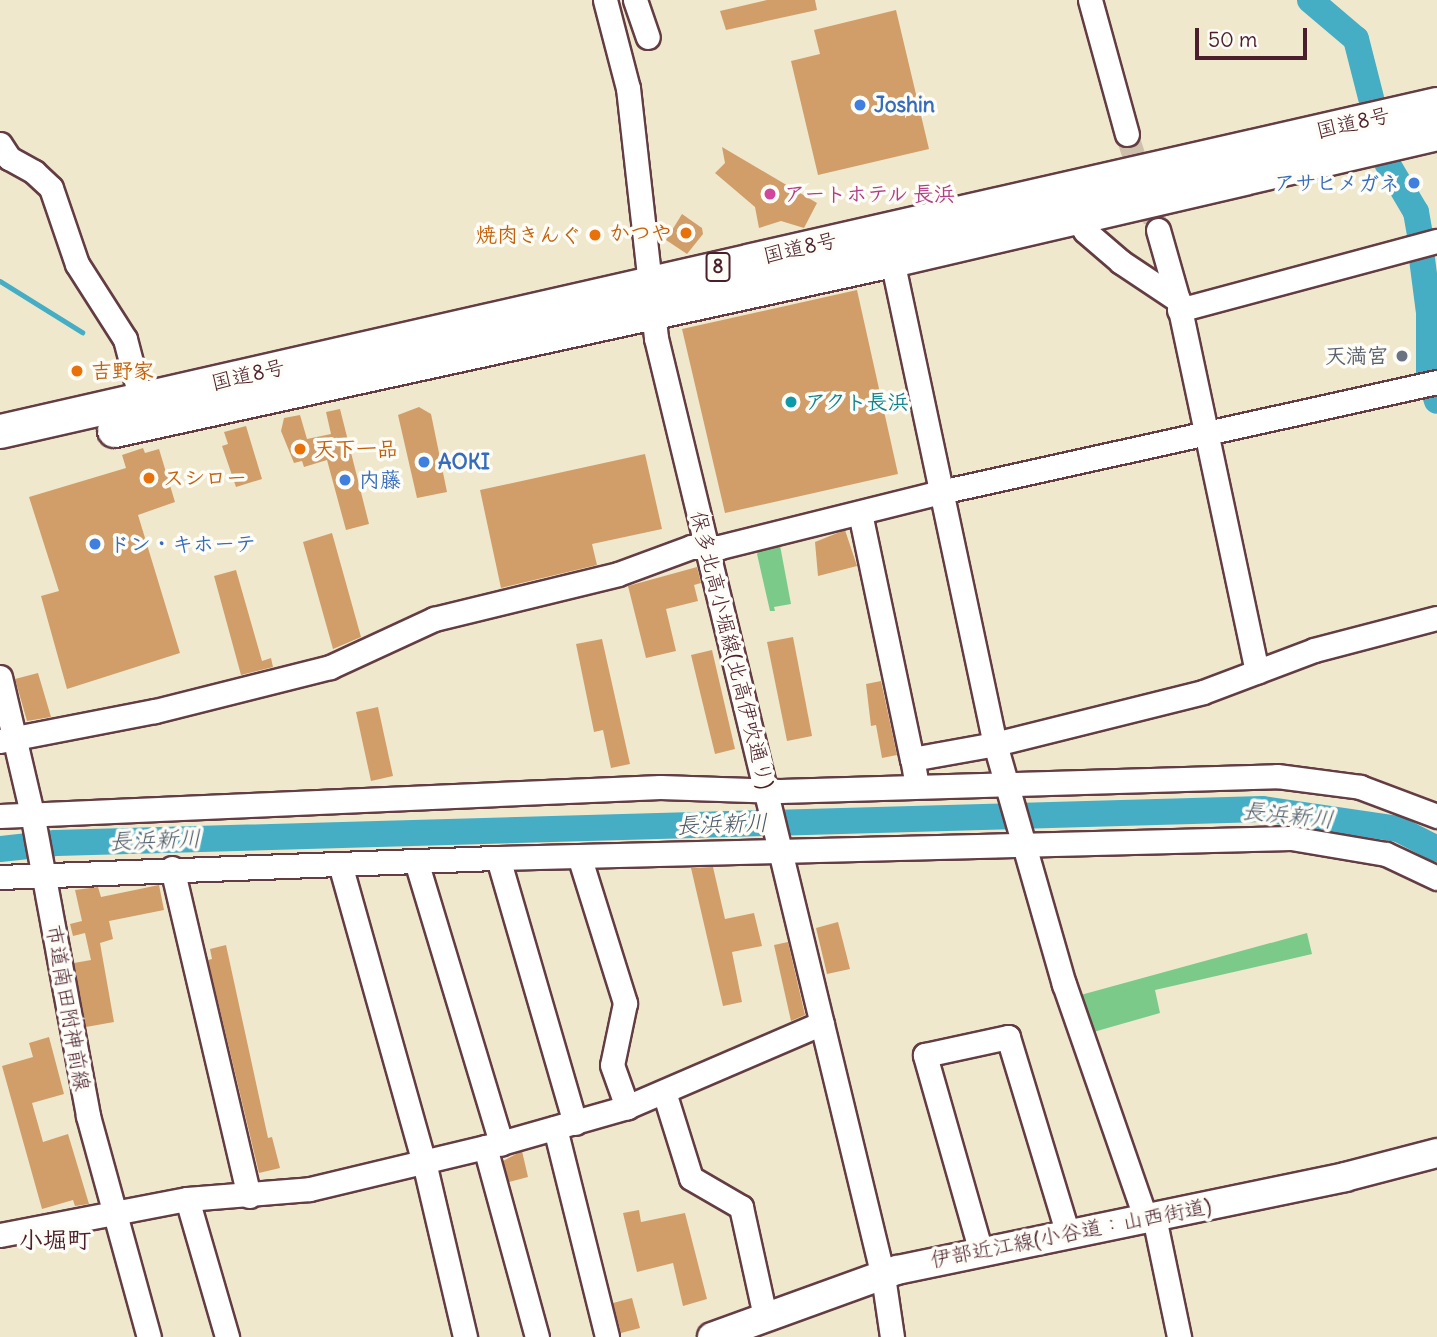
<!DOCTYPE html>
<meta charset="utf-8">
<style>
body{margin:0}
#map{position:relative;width:1437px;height:1337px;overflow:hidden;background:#efe8cd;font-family:Delius,"Klee One",sans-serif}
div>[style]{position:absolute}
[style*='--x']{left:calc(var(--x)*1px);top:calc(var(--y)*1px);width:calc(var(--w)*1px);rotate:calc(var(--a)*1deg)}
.green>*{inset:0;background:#7cca89}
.stream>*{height:4.5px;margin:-2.25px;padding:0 2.25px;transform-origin:2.25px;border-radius:2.25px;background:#45adc4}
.river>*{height:26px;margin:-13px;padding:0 13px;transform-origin:13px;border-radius:13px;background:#45adc4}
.building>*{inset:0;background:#d19e6a}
.minor-tunnel>*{height:23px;margin-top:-11.5px;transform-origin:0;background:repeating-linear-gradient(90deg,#cec0ad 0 23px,transparent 0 34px)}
.roads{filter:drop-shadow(2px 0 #633d43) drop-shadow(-2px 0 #633d43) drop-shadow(0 2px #633d43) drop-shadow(0 -2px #633d43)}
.minor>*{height:23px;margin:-11.5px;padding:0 11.5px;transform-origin:11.5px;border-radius:11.5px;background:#fff}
.major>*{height:28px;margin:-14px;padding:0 14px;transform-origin:14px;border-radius:14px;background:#fff}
.highway>*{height:33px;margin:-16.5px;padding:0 16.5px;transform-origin:16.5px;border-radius:16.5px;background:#fff}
.dots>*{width:19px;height:19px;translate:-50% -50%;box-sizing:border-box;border:4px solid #fdfcf7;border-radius:50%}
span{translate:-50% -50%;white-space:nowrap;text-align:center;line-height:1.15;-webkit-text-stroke:7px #fdfcf7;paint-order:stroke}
.shield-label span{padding:2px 5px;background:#fdfcf7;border:2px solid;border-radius:5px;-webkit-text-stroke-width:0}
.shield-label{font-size:19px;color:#4a1f2b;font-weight:700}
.shop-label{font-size:21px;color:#366cbe;font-weight:700}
.left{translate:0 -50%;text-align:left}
.right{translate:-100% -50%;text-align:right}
.street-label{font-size:21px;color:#4a1f2b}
.hotel-label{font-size:21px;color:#b23c85;font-weight:700}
.food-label{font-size:21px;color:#c56008;font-weight:700}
.worship-label{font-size:21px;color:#5b616d;font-weight:700}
.culture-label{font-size:21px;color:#0d838f;font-weight:700}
.water-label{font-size:23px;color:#485868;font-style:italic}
.quarter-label{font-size:24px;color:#4a1f2b;font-weight:700}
.scale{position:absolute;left:1195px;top:28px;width:112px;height:32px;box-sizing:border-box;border:4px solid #4a1f2b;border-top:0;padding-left:9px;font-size:21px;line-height:24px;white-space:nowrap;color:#4a1f2b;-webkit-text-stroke:5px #fdfcf7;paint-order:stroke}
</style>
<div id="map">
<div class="green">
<div style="clip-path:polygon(779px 540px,791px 604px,774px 607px,775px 611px,770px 611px,757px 554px,764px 543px)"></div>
<div style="clip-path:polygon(1307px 933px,1312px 954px,1155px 990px,1160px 1013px,1090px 1033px,1077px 996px)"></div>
</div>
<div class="stream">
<div style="--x:0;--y:281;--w:97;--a:31.9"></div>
</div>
<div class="river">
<div style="--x:1310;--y:0;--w:60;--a:40.3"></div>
<div style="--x:1356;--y:39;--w:61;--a:75.7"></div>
<div style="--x:1387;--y:163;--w:57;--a:59.4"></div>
<div style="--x:1416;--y:212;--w:29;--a:80"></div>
<div style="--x:1421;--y:251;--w:63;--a:82.6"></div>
<div style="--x:1429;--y:313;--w:62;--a:90"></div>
<div style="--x:1429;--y:375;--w:27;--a:73"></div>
<div style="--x:0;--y:849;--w:56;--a:-6.1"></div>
<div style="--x:56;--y:843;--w:1207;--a:-1.61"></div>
<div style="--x:1263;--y:809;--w:136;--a:8.4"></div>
<div style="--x:1398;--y:829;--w:44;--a:27.1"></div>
</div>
<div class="building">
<div style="clip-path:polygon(767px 0,815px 0,817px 10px,726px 30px,720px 11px)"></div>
<div style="clip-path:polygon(896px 10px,929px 149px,818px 175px,791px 61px,820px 54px,814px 30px)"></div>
<div style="clip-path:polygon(722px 147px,817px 203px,804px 228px,781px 221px,759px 228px,755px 207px,715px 173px,725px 163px)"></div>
<div style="clip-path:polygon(682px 214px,702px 228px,703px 234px,687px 254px,666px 240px)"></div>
<div style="clip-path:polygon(857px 290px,898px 474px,725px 513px,682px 329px)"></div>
<div style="clip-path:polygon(419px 407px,431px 414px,447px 492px,417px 498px,398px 415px)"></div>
<div style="clip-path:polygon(340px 409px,369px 524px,346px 530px,327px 460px,304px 467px,302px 461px,294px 463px,281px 431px,284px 418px,300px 415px,307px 439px,331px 434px,326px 412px)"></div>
<div style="clip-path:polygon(246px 426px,262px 479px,236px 487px,222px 446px,228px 444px,224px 432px)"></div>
<div style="clip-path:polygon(143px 448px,145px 453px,159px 449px,175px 502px,138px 515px,180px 653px,67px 689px,41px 596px,59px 591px,29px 497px,126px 468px,122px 455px)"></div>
<div style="clip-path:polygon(645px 454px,662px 529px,592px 544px,597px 565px,501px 588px,480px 490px)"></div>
<div style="clip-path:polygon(845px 530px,857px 566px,818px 576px,815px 542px)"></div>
<div style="clip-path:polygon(332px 533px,361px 637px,333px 649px,303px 542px)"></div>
<div style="clip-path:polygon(697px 567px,701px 583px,694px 585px,698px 601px,666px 609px,676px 651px,646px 658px,628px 586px)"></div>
<div style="clip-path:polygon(236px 570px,262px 661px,271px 658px,273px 667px,241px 675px,214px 576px)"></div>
<div style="clip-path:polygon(793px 637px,812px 736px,787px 741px,767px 642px)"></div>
<div style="clip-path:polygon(602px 639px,630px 764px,611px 768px,603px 730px,594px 732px,576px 644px)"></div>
<div style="clip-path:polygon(712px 650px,735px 749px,715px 754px,691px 655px)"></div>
<div style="clip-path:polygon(38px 673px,51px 717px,27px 721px,15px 679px)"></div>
<div style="clip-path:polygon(881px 681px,897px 755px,882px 758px,876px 725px,871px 726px,866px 684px)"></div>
<div style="clip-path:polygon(378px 707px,393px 776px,371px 781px,356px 712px)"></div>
<div style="clip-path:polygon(713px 867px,725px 919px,754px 913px,762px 946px,732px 952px,742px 1002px,723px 1006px,691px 868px)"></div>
<div style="clip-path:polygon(159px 885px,164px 910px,109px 921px,113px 939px,100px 943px,114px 1022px,86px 1027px,74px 963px,91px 960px,85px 933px,73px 936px,70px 924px,82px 921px,75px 890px,98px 887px,101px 897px)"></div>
<div style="clip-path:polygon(838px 922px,850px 969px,827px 974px,816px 928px)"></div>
<div style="clip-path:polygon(788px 942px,805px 1015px,791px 1021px,774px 945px)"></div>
<div style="clip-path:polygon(226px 945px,268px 1138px,272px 1137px,280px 1168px,259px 1173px,208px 960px,212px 959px,210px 949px)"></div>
<div style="clip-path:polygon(49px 1037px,64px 1094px,32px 1103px,43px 1142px,68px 1134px,89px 1204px,75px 1206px,73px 1200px,42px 1209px,2px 1066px,33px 1057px,29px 1043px)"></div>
<div style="clip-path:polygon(522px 1151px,528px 1177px,509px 1182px,503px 1161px)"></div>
<div style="clip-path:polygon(639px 1210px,641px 1222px,685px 1213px,707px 1299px,683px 1306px,673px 1263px,637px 1272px,623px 1213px)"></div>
<div style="clip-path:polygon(632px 1298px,640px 1328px,621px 1333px,613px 1303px)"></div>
</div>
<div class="minor-tunnel">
<div style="--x:1127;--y:134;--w:101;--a:72.1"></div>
</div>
<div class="roads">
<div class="minor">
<div style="--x:605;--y:0;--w:91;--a:75.4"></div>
<div style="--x:628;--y:88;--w:252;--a:83.6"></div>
<div style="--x:656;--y:338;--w:965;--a:76.4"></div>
<div style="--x:883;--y:1276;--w:62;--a:81.6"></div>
<div style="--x:635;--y:0;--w:39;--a:71"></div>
<div style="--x:1090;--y:0;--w:139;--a:74.6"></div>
<div style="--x:0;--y:144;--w:17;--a:57"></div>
<div style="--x:9;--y:158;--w:29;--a:29"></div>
<div style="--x:34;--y:172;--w:23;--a:43"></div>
<div style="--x:51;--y:188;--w:80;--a:71.1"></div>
<div style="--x:77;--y:264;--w:89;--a:57.4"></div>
<div style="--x:125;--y:339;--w:63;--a:75.3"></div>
<div style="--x:1075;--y:216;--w:18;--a:56"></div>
<div style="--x:1085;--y:231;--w:48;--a:40.7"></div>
<div style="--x:1121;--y:262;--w:69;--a:33.7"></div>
<div style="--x:1178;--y:300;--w:380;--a:78"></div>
<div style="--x:1158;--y:230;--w:73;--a:74.1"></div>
<div style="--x:892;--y:260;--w:495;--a:78"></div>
<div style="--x:995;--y:744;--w:250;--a:74"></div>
<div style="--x:1064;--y:984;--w:249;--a:70.8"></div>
<div style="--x:1179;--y:310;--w:267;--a:-15"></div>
<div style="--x:860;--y:513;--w:251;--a:78.1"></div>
<div style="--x:0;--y:677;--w:140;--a:76.8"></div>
<div style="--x:32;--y:813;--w:308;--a:79.5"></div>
<div style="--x:88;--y:1116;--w:229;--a:74.6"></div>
<div style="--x:0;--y:741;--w:158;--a:-11"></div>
<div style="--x:155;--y:711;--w:180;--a:-14.1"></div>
<div style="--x:330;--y:667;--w:115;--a:-24.8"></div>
<div style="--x:434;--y:619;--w:189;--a:-13.7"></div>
<div style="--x:618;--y:574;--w:78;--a:-20.3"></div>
<div style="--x:691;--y:547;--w:29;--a:0"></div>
<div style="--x:720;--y:547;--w:232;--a:-14"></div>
<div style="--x:945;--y:491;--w:504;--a:-12.49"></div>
<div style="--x:917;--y:786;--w:27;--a:-100"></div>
<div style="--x:912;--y:759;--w:84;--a:-10.2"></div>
<div style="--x:995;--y:744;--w:214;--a:-14"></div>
<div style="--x:1203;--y:692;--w:119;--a:-20.7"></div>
<div style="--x:1314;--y:650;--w:127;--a:-14.6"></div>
<div style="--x:0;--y:816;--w:661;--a:-2.52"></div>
<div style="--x:660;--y:787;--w:120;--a:1.9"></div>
<div style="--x:780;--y:791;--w:497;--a:-1.7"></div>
<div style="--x:1277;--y:776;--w:84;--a:7.5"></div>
<div style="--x:1360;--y:787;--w:82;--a:20.6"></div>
<div style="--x:498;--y:858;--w:276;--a:73.8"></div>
<div style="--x:580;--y:859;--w:151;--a:72.6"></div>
<div style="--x:625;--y:1003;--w:63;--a:101.8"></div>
<div style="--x:612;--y:1065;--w:45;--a:70.3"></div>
<div style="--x:416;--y:861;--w:295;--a:73.2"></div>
<div style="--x:340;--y:864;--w:310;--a:74.3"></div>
<div style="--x:424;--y:1162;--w:180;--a:76.8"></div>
<div style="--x:172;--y:868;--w:337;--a:76.8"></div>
<div style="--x:0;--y:877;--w:498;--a:-2.2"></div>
<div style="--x:498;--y:858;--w:793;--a:-1.44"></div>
<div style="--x:1291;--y:838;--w:96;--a:9.6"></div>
<div style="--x:1386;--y:854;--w:56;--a:25.2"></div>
<div style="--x:664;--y:1092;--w:90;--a:72.6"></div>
<div style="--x:691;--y:1178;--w:58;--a:30.1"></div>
<div style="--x:741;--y:1207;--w:112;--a:77.6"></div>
<div style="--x:555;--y:1128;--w:215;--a:76"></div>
<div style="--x:485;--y:1147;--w:197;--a:74.7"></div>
<div style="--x:187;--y:1199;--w:144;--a:73.8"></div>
<div style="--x:1154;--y:1217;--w:123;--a:78.2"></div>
<div style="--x:0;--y:1235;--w:190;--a:-10.9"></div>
<div style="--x:187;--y:1199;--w:123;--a:-4.6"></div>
<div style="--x:310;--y:1189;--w:196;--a:-13.5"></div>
<div style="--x:501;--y:1143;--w:131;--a:-15.9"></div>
<div style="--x:627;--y:1107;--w:212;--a:-23.3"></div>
<div style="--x:981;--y:1252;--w:205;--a:-105.9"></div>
<div style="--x:925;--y:1055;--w:85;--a:-12.2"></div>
<div style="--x:1008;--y:1037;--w:206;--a:73.1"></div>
</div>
<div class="major">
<div style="--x:712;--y:1337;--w:197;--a:-19.9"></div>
<div style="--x:897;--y:1270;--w:458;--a:-11.7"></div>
<div style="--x:1345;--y:1177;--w:95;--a:-14.6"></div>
</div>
<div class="highway">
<div style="--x:114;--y:430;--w:796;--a:-12.33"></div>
<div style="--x:892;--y:260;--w:560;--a:-13.12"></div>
<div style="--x:0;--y:431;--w:1474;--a:-12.82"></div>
</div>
</div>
<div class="dots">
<div style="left:860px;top:105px;background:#3f7fe0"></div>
<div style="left:1414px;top:183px;background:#3f7fe0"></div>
<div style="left:770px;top:194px;background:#d1479c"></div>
<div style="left:686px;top:233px;background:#e8710a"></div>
<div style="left:595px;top:235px;background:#e8710a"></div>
<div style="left:1402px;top:356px;background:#6b7280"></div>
<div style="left:77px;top:371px;background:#e8710a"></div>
<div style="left:791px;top:402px;background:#0f9aa8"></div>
<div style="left:300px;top:449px;background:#e8710a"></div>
<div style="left:424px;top:462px;background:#3f7fe0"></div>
<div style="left:149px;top:478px;background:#e8710a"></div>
<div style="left:345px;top:480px;background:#3f7fe0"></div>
<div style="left:95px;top:544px;background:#3f7fe0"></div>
</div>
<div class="shield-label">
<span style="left:718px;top:267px">8</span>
</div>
<div class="shop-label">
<span class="left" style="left:874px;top:105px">Joshin</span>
<span class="right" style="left:1400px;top:183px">アサヒメガネ</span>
<span class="left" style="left:438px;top:462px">AOKI</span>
<span class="left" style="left:359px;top:480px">内藤</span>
<span class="left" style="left:109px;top:544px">ドン・キホーテ</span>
</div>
<div class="street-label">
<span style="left:1353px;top:123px;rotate:-13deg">国道8号</span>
<span style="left:800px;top:248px;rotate:-13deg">国道8号</span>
<span style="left:248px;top:375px;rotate:-13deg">国道8号</span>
<span style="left:732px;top:650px;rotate:76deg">保多北高小堀線(北高伊吹通り)</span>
<span style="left:68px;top:1008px;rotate:80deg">市道南田附神前線</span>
<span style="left:1071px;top:1233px;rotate:-11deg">伊部近江線(小谷道：山西街道)</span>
</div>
<div class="hotel-label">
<span class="left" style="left:784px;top:194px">アートホテル 長浜</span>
</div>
<div class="food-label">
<span class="right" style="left:672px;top:233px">かつや</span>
<span class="right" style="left:581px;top:235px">焼肉きんぐ</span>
<span class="left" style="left:91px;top:371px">吉野家</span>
<span class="left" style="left:314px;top:449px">天下一品</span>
<span class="left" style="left:163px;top:478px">スシロー</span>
</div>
<div class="worship-label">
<span class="right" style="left:1388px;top:356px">天満宮</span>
</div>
<div class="culture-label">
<span class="left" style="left:805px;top:402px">アクト長浜</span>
</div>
<div class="water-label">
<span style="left:1288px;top:815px;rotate:6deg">長浜新川</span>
<span style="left:722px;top:824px;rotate:-2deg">長浜新川</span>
<span style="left:155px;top:840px;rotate:-2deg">長浜新川</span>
</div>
<div class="quarter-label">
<span style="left:55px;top:1240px">小堀町</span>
</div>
<div class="scale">50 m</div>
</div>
